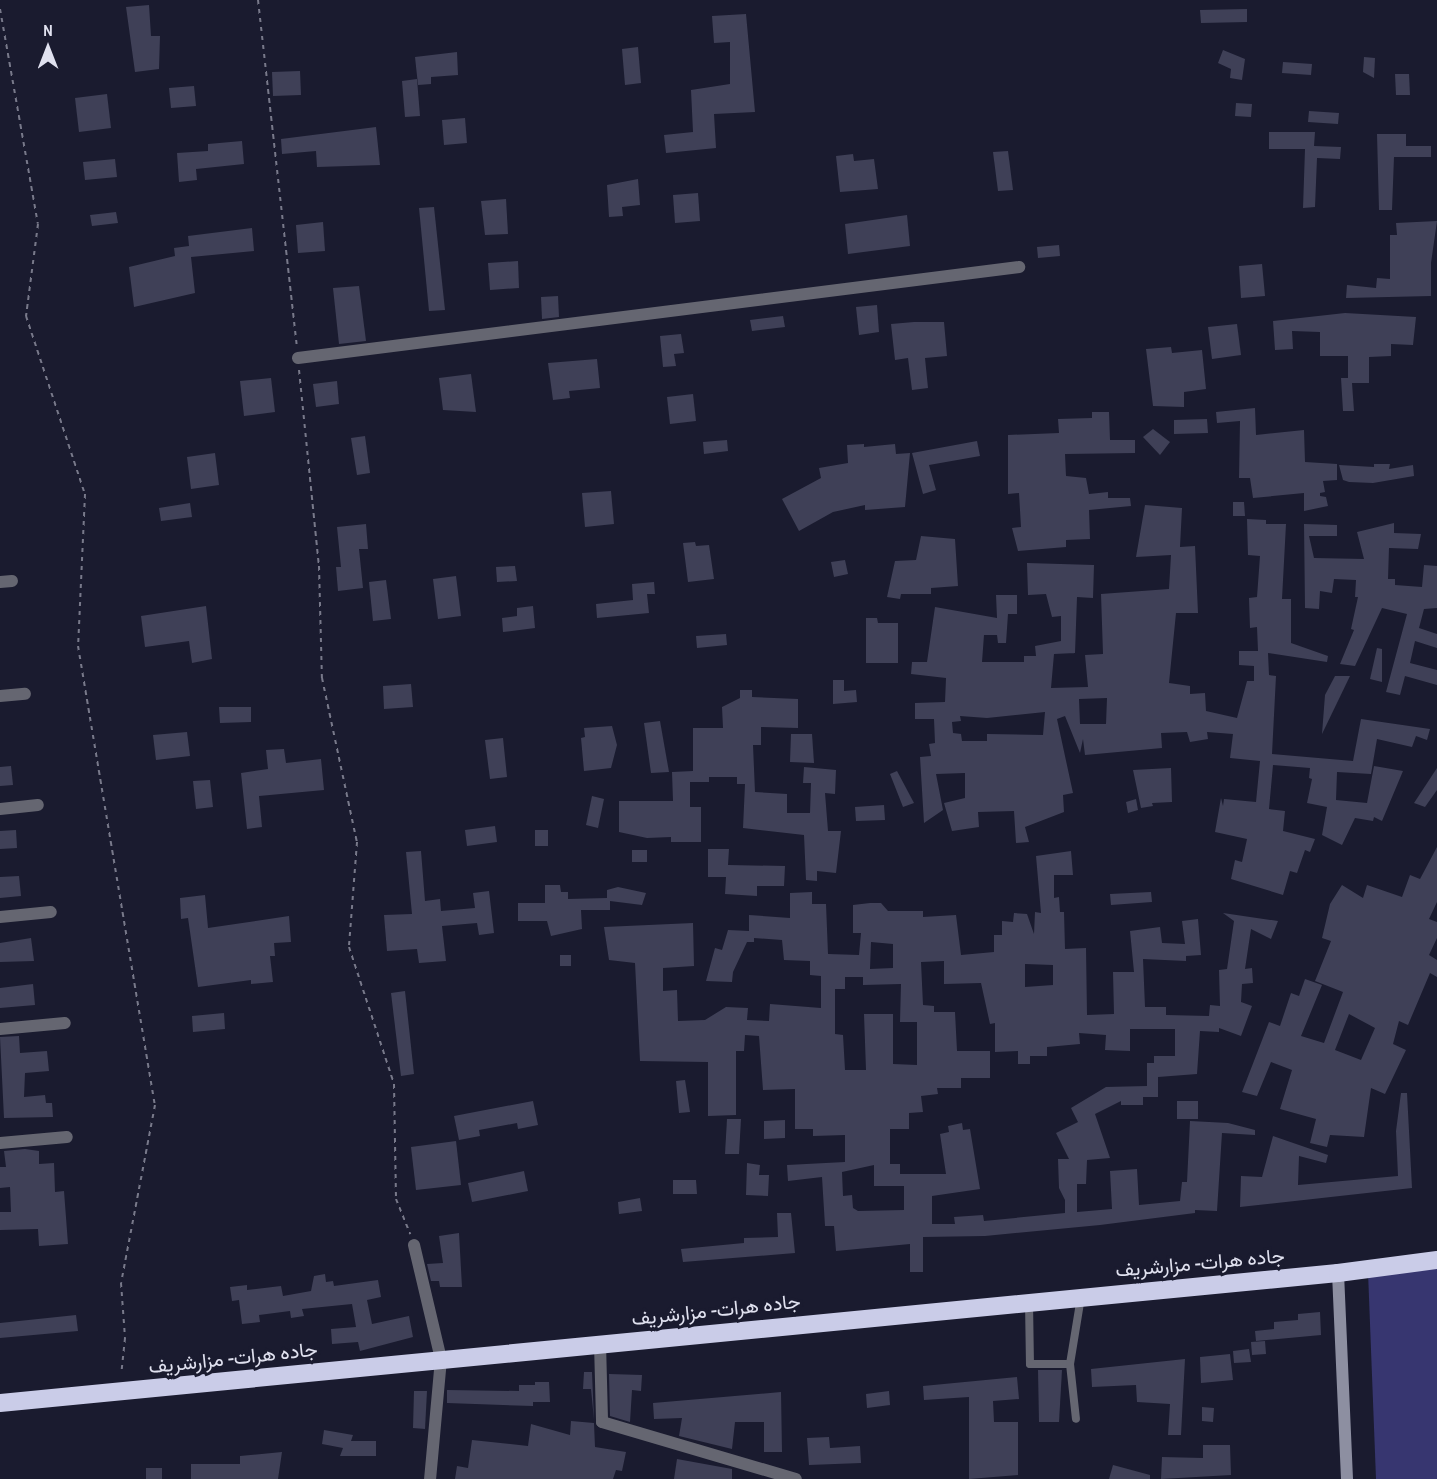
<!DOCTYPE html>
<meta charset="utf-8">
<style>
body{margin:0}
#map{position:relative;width:1437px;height:1479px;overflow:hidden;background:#1a1b2f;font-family:"Archivo Narrow",Vazirmatn,sans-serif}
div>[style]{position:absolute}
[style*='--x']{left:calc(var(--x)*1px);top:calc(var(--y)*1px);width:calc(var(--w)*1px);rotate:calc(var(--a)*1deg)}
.green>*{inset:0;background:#373670}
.building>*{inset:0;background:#3f4057}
.path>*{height:2px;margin-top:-1px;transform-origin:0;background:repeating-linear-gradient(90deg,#78798a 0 4.5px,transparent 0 9px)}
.lane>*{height:8px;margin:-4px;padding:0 4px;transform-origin:4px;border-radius:4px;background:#656671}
.street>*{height:12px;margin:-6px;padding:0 6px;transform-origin:6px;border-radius:6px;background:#656671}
.secondary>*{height:12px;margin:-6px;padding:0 6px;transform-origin:6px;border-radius:6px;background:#8d8fa1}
.highway>*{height:18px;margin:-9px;padding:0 9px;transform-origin:9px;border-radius:9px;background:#cacce8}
span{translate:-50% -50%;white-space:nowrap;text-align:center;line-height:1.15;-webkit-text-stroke:6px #1a1b2f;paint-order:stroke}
.street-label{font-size:20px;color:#e0e1ef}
.north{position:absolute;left:18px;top:18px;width:60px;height:60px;-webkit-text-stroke:4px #1a1b2f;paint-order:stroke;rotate:0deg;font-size:16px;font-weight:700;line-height:24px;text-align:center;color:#e0e1ef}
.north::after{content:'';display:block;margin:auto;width:21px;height:27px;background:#e0e1ef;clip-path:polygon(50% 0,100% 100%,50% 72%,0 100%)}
</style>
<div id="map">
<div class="green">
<div style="clip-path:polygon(1437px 1269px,1437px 1479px,1376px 1479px,1368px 1272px)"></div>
</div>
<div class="building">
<div style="clip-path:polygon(149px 5px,151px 36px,160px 36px,159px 69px,135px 72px,126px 7px)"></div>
<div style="clip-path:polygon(1247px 9px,1247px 22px,1201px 23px,1200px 10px)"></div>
<div style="clip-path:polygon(746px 14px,755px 112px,714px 114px,716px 148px,666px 153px,664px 135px,693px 132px,691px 90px,730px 84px,730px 42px,714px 43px,712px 16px)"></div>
<div style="clip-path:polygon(638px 47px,641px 83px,625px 85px,622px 49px)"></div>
<div style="clip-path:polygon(1223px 50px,1245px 59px,1242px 80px,1230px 78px,1231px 69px,1218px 63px)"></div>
<div style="clip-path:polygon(457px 52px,458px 75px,431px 77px,431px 84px,418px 85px,415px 57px)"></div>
<div style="clip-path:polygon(1364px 57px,1375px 58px,1374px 78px,1363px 72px)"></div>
<div style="clip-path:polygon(1283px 62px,1312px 64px,1311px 75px,1282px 73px)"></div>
<div style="clip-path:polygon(300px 71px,301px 95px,273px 96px,272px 72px)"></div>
<div style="clip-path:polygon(1395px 74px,1409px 74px,1410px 95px,1396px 95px)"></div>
<div style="clip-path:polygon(417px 79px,420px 116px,405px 117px,402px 81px)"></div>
<div style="clip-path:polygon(194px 86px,196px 106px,171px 108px,169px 88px)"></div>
<div style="clip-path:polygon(107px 94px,111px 128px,79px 132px,75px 98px)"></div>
<div style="clip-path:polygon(1236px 103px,1252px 104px,1251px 117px,1235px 116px)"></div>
<div style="clip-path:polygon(1309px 111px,1339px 113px,1338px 124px,1308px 122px)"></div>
<div style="clip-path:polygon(465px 118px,467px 143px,444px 145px,442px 120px)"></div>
<div style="clip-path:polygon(376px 127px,380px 165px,317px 167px,316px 151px,282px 154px,281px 139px)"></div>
<div style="clip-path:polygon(1269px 132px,1315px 132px,1314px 146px,1341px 147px,1340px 159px,1317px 158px,1315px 207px,1303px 208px,1305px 149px,1269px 149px)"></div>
<div style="clip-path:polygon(1377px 134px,1406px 134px,1406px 146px,1431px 146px,1431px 157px,1394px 157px,1392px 210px,1379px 210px)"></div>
<div style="clip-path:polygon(242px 141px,244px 164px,196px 169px,197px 180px,179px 182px,177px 153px,208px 151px,208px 144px)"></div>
<div style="clip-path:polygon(1008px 151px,1013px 190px,998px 191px,993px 152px)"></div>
<div style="clip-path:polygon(853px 154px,854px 161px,874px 159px,878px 189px,840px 192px,836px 156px)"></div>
<div style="clip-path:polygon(115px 159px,117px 177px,85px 180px,83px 162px)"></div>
<div style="clip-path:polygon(638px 179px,640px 205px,622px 207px,623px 216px,609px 217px,607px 185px)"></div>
<div style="clip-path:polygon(698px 193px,700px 221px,675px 223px,673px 195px)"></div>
<div style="clip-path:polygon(506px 199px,508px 234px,485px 235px,481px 201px)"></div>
<div style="clip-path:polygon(434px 207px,445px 310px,429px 311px,419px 208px)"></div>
<div style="clip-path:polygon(116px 212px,118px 223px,92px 226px,90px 215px)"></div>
<div style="clip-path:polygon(907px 215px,910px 246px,848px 254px,845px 224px)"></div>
<div style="clip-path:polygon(1437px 221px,1431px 263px,1431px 296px,1346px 298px,1347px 285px,1376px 288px,1377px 278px,1390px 279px,1390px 235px,1397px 235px,1396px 223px)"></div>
<div style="clip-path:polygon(323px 222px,325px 251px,298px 253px,296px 225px)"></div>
<div style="clip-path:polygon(252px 228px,254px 251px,191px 257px,195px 293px,134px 307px,129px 267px,175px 256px,174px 248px,189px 246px,188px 236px)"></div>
<div style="clip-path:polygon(1059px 245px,1060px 256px,1038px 258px,1037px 247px)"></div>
<div style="clip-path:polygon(518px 261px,519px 288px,490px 290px,488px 263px)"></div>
<div style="clip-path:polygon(1262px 264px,1265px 296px,1241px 298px,1239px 266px)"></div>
<div style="clip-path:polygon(359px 286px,366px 341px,339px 344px,333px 288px)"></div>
<div style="clip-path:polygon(558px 296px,559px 317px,542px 319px,541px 297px)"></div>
<div style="clip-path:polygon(877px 305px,879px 332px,859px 335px,856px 307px)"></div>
<div style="clip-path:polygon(1345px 313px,1416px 317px,1413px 345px,1391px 344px,1391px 356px,1369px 357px,1369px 383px,1352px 383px,1354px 411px,1343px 411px,1341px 378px,1348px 378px,1348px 356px,1320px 356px,1320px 332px,1292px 331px,1293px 349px,1275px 350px,1273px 321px)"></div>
<div style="clip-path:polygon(783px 316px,785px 327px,752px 331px,750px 320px)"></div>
<div style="clip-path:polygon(914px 322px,944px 322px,947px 356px,925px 358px,928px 388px,912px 390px,908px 358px,895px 360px,891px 324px)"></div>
<div style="clip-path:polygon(1237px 324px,1241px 355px,1212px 359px,1208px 327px)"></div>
<div style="clip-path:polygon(681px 334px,684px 353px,674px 354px,676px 366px,663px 367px,660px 336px)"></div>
<div style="clip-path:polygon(1171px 347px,1172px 353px,1202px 350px,1206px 389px,1184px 392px,1184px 407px,1153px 406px,1146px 349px)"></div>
<div style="clip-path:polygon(597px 359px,600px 388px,569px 391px,570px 398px,553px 400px,548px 363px)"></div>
<div style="clip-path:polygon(471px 374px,476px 412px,443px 410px,439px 378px)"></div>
<div style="clip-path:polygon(271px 378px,275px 412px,244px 416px,240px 381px)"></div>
<div style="clip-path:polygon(337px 381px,339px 404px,316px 407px,313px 384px)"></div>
<div style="clip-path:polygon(693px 394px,696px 421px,670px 424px,667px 397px)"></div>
<div style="clip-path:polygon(1255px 408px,1256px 435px,1304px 430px,1305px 462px,1337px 464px,1337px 480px,1323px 481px,1325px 492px,1320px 493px,1320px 496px,1326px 497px,1328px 506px,1304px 511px,1304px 493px,1253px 498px,1250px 478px,1239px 478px,1240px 421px,1217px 423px,1216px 412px)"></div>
<div style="clip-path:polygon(1092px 412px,1109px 412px,1110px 440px,1135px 440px,1135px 453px,1065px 454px,1066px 476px,1086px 478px,1089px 494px,1108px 492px,1108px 498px,1130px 498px,1131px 506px,1089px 510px,1090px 539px,1066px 540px,1066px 547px,1018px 551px,1012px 528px,1021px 527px,1019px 493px,1008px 494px,1008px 435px,1059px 433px,1058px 419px,1092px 418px)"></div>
<div style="clip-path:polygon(1207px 419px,1208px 433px,1174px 434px,1174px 420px)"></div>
<div style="clip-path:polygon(1153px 429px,1170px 442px,1160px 455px,1143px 437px)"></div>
<div style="clip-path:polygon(365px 436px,370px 473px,357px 475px,351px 438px)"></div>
<div style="clip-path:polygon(727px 440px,728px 451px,704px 454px,703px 442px)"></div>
<div style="clip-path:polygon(977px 441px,980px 456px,929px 465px,936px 490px,923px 494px,912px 453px)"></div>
<div style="clip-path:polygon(864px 444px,864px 447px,895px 444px,896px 454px,910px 453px,905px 507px,865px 510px,865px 505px,833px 512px,799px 531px,782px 499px,821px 478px,819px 468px,848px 463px,847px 445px)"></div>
<div style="clip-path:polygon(215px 453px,219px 485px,191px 489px,187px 457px)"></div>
<div style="clip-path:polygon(1374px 464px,1390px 464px,1389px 469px,1413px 465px,1414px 476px,1373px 483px,1349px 482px,1343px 480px,1339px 465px,1374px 467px)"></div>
<div style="clip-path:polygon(611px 491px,614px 524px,585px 527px,582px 493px)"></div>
<div style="clip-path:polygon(1233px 502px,1244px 502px,1245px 516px,1233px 516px)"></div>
<div style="clip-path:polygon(190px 503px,192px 517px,161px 521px,159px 508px)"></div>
<div style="clip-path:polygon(evenodd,1145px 505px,1182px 508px,1180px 547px,1195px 546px,1198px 613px,1176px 613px,1169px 683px,1190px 686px,1190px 694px,1205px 693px,1206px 711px,1237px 718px,1247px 681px,1254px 681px,1254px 666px,1239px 665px,1239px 651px,1258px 651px,1257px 627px,1250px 628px,1249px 598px,1257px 597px,1260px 556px,1248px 555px,1247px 519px,1266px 520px,1266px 524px,1286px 524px,1282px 599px,1291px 599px,1291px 643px,1328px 656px,1327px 662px,1268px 653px,1269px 675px,1276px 676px,1272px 754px,1353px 761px,1361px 719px,1430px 729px,1427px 740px,1416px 736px,1412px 747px,1377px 739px,1371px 774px,1337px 772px,1336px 800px,1367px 803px,1374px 766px,1403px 771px,1382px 821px,1374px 817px,1373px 821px,1355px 818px,1342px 845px,1322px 835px,1327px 807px,1307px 803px,1312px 779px,1309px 778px,1310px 768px,1273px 765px,1269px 809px,1285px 811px,1283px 831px,1315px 839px,1310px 852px,1305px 850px,1297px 873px,1290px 871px,1283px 895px,1231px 879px,1235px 860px,1242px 862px,1247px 839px,1215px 832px,1221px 798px,1223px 806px,1224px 799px,1256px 802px,1260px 761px,1230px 758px,1233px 734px,1207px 732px,1208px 739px,1190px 742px,1187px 732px,1161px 733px,1162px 748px,1085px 755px,1083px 739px,1080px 753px,1065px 716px,1057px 719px,1073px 793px,1063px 795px,1064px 812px,1025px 827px,1029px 842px,1016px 843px,1014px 811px,978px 812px,979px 827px,952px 831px,944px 803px,965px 798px,965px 773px,936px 774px,943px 810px,924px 823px,920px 757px,931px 756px,929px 744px,935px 743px,934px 719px,915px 719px,915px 703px,945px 702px,946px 678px,911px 674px,912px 662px,927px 662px,935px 607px,997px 618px,996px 595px,1017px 595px,1017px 614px,1008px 614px,1006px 643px,998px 643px,997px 635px,984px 635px,982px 662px,1024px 662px,1024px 656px,1036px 656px,1035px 646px,1061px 641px,1061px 616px,1052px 617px,1046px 594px,1028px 595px,1027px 563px,1094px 565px,1093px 598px,1077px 597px,1075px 653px,1054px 654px,1051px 688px,1088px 687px,1085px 655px,1103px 654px,1101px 594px,1169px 589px,1171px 555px,1136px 557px,1145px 505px,1107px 698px,1106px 724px,1080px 724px,1079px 699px,1107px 698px,1145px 505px,1045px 712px,1043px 735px,987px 734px,987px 741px,962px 741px,961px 734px,953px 733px,952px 722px,961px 721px,960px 716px,987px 718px,1045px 712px)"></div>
<div style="clip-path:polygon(1394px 523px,1394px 533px,1421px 534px,1418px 549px,1389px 548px,1388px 579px,1395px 579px,1395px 585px,1422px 587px,1424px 565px,1437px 566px,1437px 608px,1424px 609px,1419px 628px,1437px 634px,1437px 648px,1415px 641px,1410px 663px,1437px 670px,1437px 685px,1405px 676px,1400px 695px,1386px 692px,1407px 614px,1382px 608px,1355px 666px,1340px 664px,1354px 630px,1351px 629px,1358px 597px,1355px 597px,1356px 580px,1334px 579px,1332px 593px,1320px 591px,1319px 609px,1305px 608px,1304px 524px,1337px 525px,1337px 536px,1309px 536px,1314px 558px,1364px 559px,1357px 532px)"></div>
<div style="clip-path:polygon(366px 524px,368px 549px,359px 549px,363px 588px,338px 591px,336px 567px,341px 567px,337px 527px)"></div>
<div style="clip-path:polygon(921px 536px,955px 539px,958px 586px,931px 588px,931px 594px,901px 594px,900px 599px,887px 597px,895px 561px,916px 560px)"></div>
<div style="clip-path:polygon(695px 542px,696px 546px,709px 545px,714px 579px,688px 582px,683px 543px)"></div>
<div style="clip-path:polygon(845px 560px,848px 574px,834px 577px,831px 562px)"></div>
<div style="clip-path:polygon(515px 566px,517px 581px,497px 582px,496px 567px)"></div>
<div style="clip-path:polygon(456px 576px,461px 616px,438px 619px,433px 579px)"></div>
<div style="clip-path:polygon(386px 580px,391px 619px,373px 621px,369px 582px)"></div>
<div style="clip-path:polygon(654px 582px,655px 594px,647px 594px,649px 613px,597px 618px,596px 604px,633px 600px,632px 584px)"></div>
<div style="clip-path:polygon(206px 606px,212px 659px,192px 663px,189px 641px,145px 647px,141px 616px)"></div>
<div style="clip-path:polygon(533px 606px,535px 628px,503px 632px,502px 618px,517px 616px,517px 608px)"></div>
<div style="clip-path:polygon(866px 618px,877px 618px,878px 623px,898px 623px,898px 663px,866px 663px)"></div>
<div style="clip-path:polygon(726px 634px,727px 645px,697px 648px,696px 636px)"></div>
<div style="clip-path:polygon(1377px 648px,1382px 649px,1382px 682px,1370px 679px)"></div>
<div style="clip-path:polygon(1335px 676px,1350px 676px,1322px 734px,1325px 695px)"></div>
<div style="clip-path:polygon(833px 680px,844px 680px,844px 691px,856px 690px,857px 702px,833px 704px)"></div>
<div style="clip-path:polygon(411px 684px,413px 707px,384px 709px,383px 686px)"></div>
<div style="clip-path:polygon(740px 690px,752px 690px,752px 697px,798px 699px,798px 728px,761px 727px,761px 745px,753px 745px,755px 792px,787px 794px,787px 813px,810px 813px,811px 783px,803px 783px,804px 767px,836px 770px,835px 794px,825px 793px,828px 831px,841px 831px,836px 873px,817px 871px,817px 881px,806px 880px,804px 835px,743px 828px,745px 784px,737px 784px,737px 777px,709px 777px,709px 782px,690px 782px,690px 807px,701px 807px,701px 842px,671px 842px,671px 837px,647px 838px,619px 832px,619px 801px,673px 801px,672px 772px,693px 771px,693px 728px,723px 728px,722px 707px,740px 698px)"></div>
<div style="clip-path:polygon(219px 707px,251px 707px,251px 722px,220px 723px)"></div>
<div style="clip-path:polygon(660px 721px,669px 772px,651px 773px,644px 723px)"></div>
<div style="clip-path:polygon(612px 726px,617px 745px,611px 768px,584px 771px,581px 738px,585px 737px,584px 728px)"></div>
<div style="clip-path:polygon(187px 732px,190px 756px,156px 760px,153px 735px)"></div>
<div style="clip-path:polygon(791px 734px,812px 734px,814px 763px,790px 762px)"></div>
<div style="clip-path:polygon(503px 738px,507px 777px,490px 779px,485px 740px)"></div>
<div style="clip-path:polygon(284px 749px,286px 763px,321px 759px,324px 790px,259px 796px,262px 827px,247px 829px,241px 773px,268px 769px,266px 750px)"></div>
<div style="clip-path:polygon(11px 766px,13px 785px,0 786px,0 767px)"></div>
<div style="clip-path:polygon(1171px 768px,1172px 802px,1152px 803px,1153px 806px,1141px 808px,1133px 770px)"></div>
<div style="clip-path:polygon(1437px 768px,1437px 790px,1425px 807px,1414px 803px)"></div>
<div style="clip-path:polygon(897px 771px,914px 803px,903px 807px,890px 774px)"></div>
<div style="clip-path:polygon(210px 780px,213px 807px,196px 809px,193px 781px)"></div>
<div style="clip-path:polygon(592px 796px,604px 799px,598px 828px,586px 825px)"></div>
<div style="clip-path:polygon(1136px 799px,1138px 810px,1128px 813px,1126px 802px)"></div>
<div style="clip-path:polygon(884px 805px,885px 820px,856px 821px,855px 807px)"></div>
<div style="clip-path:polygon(495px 826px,497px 842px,467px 846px,465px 830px)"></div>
<div style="clip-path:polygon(16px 830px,17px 848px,0 849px,0 831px)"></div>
<div style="clip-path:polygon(535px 830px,548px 830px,548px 846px,535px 846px)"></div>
<div style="clip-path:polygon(evenodd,1437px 847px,1437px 902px,1429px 919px,1437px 922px,1437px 938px,1429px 955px,1437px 960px,1437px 977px,1430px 973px,1408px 1025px,1399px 1021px,1393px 1044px,1406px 1050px,1385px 1094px,1371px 1088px,1364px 1137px,1330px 1135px,1327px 1147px,1310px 1143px,1316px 1119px,1280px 1109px,1292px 1070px,1271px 1062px,1257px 1096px,1242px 1092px,1269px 1022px,1280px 1026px,1291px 993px,1299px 996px,1305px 979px,1322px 985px,1301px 1036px,1324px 1043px,1343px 992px,1315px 981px,1331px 941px,1322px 938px,1330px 904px,1342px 885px,1363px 898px,1367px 885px,1402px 897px,1410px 875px,1420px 879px,1437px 847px,1349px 1014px,1375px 1028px,1361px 1060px,1335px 1050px,1349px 1014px)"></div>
<div style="clip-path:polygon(708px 849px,729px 849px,728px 865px,785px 866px,784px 886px,757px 886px,757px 896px,725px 894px,726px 877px,708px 877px)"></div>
<div style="clip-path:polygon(632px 850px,647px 850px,647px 862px,632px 862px)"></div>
<div style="clip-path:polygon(421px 851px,425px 901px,440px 899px,441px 911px,475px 908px,473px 893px,489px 891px,494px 933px,479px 935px,477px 923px,442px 926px,446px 961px,419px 963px,417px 949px,387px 951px,384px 915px,412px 914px,406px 852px)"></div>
<div style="clip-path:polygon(evenodd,1071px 851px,1073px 875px,1054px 875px,1054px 898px,1059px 897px,1060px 912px,1064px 912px,1065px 949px,1086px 948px,1087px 1015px,1114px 1014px,1113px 972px,1134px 972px,1130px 931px,1160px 927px,1162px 943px,1185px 944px,1182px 921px,1198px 919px,1201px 955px,1186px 956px,1186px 961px,1143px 959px,1145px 1007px,1166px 1007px,1166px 1015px,1209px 1016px,1210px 1005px,1220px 1006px,1219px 970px,1227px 969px,1234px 921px,1223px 913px,1278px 921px,1271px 939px,1251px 929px,1245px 969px,1252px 968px,1253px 983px,1242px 984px,1241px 1002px,1252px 1006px,1241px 1036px,1219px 1028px,1219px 1032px,1200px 1031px,1197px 1074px,1158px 1077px,1158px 1097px,1143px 1097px,1143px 1105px,1121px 1105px,1121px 1101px,1095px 1114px,1110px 1158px,1087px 1160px,1086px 1184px,1077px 1184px,1077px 1212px,1112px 1209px,1110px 1171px,1137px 1169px,1139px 1205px,1180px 1201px,1182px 1182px,1187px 1182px,1190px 1121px,1228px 1123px,1255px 1130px,1255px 1135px,1222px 1133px,1217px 1211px,1195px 1210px,1195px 1213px,1100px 1225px,985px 1236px,923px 1237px,923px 1272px,910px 1272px,910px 1244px,836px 1251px,834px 1226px,825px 1226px,822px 1177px,788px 1181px,787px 1165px,845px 1162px,845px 1135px,813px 1136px,813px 1129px,795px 1129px,795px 1089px,763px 1090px,759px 1036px,745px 1035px,744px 1051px,736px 1051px,736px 1115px,708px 1116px,708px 1062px,640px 1061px,635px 963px,609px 960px,604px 927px,693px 923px,694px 966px,663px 968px,663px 991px,677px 990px,678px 1021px,705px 1020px,726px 1007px,748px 1008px,747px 1020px,769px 1021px,770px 1004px,821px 1008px,821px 976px,810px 975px,810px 961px,784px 960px,782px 940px,754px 938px,754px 942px,747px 942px,733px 972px,732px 982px,706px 981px,715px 948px,722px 950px,728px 930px,749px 931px,749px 915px,790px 918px,790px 893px,812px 892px,812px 904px,826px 904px,828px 954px,859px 955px,861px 933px,853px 933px,853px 905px,870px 903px,881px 903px,888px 911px,923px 911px,923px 917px,956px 915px,961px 955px,994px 952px,994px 935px,1002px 935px,1002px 921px,1013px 922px,1014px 913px,1027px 914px,1034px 934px,1035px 912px,1041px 913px,1036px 856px,1071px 851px,871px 942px,893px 944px,893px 968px,870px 969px,871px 942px,1071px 851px,944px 961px,944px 984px,981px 983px,990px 1024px,995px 1023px,995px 1052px,1018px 1051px,1018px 1064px,1030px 1064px,1030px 1056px,1047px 1056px,1047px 1047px,1080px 1044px,1079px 1033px,1106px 1035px,1105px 1050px,1130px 1051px,1130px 1029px,1175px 1029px,1175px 1056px,1154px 1056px,1154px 1063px,1147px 1063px,1147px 1086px,1106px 1087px,1071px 1108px,1078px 1122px,1056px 1133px,1069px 1159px,1058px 1159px,1059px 1188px,1065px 1200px,1065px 1213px,984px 1221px,983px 1215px,954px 1217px,955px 1224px,932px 1224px,932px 1196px,980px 1189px,970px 1129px,963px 1130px,962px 1123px,948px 1126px,949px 1132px,940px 1134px,946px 1174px,900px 1174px,900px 1164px,890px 1164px,890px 1129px,909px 1129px,909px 1113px,923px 1112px,921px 1096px,938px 1094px,937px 1088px,961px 1088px,961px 1078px,990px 1078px,990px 1051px,957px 1051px,955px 1012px,934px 1012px,934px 1006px,923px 1005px,921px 962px,944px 961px,1071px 851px,1025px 964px,1053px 965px,1053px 985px,1025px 987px,1025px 964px,1071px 851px,845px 977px,863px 977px,863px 985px,901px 984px,900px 1022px,917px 1022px,917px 1065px,893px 1064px,893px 1014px,864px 1014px,866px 1070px,845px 1070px,843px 1035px,835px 1034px,835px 989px,845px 989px,845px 977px,1071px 851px,874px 1165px,874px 1186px,904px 1186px,904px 1210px,858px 1211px,853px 1208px,852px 1195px,843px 1196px,842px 1172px,874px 1165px)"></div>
<div style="clip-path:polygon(19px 876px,21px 896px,0 898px,0 877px)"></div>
<div style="clip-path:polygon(545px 885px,560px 885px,561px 892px,568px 892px,568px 899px,607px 898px,607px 890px,618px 887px,646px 893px,642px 905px,610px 901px,610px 910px,581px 910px,582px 929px,551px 936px,547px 921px,518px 921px,518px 903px,545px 903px)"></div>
<div style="clip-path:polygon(1151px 892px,1152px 902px,1111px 905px,1110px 894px)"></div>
<div style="clip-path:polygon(205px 895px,208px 928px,289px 916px,291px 942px,274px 943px,275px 956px,270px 956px,273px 982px,251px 984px,251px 980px,198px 987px,188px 918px,181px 919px,180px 898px)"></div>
<div style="clip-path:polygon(31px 938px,34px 961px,0 962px,0 943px)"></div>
<div style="clip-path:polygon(560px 955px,571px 955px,571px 966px,560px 966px)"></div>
<div style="clip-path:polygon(33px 984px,35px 1005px,0 1008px,0 988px)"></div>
<div style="clip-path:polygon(405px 991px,414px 1074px,401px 1076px,391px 993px)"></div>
<div style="clip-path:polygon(224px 1013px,225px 1029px,193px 1032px,192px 1016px)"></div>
<div style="clip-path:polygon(19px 1036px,20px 1053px,47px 1051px,49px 1071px,25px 1073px,24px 1097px,45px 1095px,46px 1103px,52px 1103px,53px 1117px,4px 1118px,0 1037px)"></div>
<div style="clip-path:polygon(685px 1080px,690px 1112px,679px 1113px,676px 1081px)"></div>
<div style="clip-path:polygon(1401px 1093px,1407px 1093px,1412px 1188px,1240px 1207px,1241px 1176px,1262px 1177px,1273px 1136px,1328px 1155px,1326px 1163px,1299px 1156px,1298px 1185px,1398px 1176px,1396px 1131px)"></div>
<div style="clip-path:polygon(533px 1101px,538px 1125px,518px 1129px,517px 1123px,479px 1130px,480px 1136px,459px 1140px,454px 1116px)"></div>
<div style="clip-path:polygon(1177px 1101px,1198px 1101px,1198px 1119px,1177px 1119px)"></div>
<div style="clip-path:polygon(727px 1119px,741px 1119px,739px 1154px,725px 1154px)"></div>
<div style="clip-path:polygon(785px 1120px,785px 1138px,764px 1139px,764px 1121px)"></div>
<div style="clip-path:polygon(456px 1141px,461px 1185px,416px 1190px,411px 1147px)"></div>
<div style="clip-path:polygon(25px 1149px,39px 1151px,39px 1164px,54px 1163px,55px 1192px,64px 1191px,68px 1244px,39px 1246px,38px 1229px,0 1230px,0 1212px,11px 1212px,10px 1187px,0 1188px,0 1167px,6px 1167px,4px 1151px)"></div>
<div style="clip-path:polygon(747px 1163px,760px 1165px,759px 1175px,769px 1175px,768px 1196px,746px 1195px)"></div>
<div style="clip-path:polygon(524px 1171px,528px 1191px,472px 1202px,468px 1183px)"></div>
<div style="clip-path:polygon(673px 1180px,696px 1180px,697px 1194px,673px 1194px)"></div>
<div style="clip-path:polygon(640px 1198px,642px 1211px,619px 1214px,618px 1202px)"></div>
<div style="clip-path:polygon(777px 1213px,791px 1213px,795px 1253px,683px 1262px,681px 1249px,744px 1243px,744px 1238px,778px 1237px)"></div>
<div style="clip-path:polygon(459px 1233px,462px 1287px,440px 1287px,439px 1281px,431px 1281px,427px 1264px,443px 1263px,439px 1236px)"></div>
<div style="clip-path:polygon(325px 1274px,326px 1282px,333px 1281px,334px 1286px,378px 1280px,381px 1297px,367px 1300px,372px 1324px,409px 1316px,413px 1337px,360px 1351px,358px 1342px,332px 1344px,331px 1329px,356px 1327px,352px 1304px,302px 1309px,304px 1316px,291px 1318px,290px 1311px,259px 1315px,260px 1322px,242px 1324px,239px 1300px,232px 1301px,230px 1287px,247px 1285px,247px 1290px,281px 1286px,283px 1296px,311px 1291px,314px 1276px)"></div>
<div style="clip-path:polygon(1320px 1312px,1321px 1335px,1256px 1341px,1255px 1331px,1274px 1329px,1274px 1322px,1298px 1320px,1298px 1314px)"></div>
<div style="clip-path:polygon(76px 1315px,78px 1331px,0 1338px,0 1323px)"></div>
<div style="clip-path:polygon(1265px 1341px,1266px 1354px,1252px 1355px,1251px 1342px)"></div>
<div style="clip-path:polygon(1249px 1349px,1251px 1362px,1234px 1363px,1233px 1351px)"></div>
<div style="clip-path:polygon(1230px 1354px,1233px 1380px,1201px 1383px,1200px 1357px)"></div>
<div style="clip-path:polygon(1185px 1359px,1181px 1435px,1168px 1435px,1170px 1404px,1137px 1402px,1136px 1385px,1092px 1387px,1091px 1369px)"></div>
<div style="clip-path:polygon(1038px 1370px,1062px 1370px,1059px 1422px,1039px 1422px)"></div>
<div style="clip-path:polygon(584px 1372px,592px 1372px,594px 1420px,591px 1389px,583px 1389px)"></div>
<div style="clip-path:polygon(609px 1374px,642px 1375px,641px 1391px,632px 1390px,630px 1422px,610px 1416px)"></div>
<div style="clip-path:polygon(1017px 1377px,1019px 1399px,993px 1401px,994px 1422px,1018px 1422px,1018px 1475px,969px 1479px,969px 1397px,924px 1400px,923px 1386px)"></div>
<div style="clip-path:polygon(535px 1382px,549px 1382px,550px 1402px,533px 1402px,533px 1406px,447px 1403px,447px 1390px,519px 1391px,519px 1385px,535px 1385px)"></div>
<div style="clip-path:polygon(414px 1391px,427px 1391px,425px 1429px,413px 1428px)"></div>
<div style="clip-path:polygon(889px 1391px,890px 1405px,867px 1408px,866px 1394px)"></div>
<div style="clip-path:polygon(781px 1392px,782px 1452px,764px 1452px,764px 1422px,735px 1422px,732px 1449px,679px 1436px,682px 1418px,654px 1419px,653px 1403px)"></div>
<div style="clip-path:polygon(1202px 1407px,1214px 1408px,1213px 1422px,1202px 1421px)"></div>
<div style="clip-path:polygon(571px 1421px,594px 1423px,595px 1447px,626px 1452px,622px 1471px,616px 1470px,613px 1479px,455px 1479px,457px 1466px,468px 1468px,472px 1440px,528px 1446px,531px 1424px,570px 1435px)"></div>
<div style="clip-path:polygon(324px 1430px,353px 1435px,351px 1441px,376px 1441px,376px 1456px,340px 1456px,343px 1448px,322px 1444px)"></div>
<div style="clip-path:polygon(829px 1437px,830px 1448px,860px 1446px,861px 1463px,809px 1465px,807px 1438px)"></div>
<div style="clip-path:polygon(1203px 1445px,1230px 1445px,1231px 1475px,1161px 1479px,1162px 1457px,1203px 1458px)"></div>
<div style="clip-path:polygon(282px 1452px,278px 1479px,191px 1479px,191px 1464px,240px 1464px,240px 1456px)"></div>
<div style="clip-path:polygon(677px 1459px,732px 1469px,732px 1479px,674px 1479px)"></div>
<div style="clip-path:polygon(1113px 1465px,1150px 1475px,1150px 1479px,1109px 1479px)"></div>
<div style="clip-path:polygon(146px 1468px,162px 1468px,162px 1479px,146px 1479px)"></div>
</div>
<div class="path">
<div style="--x:258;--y:0;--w:348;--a:83.6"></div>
<div style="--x:0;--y:9;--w:218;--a:80"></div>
<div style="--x:38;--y:224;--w:93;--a:97.4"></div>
<div style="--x:26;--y:316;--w:188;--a:71.7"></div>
<div style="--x:85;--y:494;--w:152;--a:92.6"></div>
<div style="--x:78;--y:646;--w:465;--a:80.5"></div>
<div style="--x:155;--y:1105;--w:181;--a:100.8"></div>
<div style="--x:121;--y:1283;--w:55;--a:85.8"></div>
<div style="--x:125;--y:1338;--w:36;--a:96"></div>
<div style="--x:299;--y:370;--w:197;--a:84.2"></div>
<div style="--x:319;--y:566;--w:112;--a:88.5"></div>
<div style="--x:322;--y:678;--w:168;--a:78"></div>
<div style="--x:357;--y:842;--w:105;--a:94.4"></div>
<div style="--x:349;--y:947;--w:144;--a:71.8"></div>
<div style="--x:394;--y:1084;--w:115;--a:89"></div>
<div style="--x:396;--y:1199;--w:38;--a:68"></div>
</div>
<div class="lane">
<div style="--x:1029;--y:1302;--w:62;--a:89.1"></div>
<div style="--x:1030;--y:1364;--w:40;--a:0"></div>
<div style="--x:1070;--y:1364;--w:68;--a:-80.7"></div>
<div style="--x:1070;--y:1364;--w:55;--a:83.8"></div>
</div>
<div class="street">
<div style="--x:298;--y:358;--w:727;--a:-7.19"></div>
<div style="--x:0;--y:582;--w:12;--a:-5"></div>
<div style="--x:0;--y:696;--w:25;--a:-5"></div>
<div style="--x:0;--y:809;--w:38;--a:-6"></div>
<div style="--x:0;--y:917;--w:51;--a:-5.6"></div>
<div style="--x:0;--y:1029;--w:65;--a:-5.3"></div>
<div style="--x:0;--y:1143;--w:67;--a:-5.1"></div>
<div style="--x:414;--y:1245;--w:117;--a:76.7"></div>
<div style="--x:441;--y:1359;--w:121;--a:95.2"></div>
<div style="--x:600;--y:1343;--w:79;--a:88.5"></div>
<div style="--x:602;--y:1422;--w:202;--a:16.4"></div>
</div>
<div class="secondary">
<div style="--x:1338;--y:1273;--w:206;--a:87.5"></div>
</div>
<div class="highway">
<div style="--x:0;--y:1403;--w:1344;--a:-5.55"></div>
<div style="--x:1338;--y:1273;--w:100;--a:-7.5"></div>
</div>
<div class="street-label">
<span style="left:1200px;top:1262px;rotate:-5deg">جاده هرات- مزارشریف</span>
<span style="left:716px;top:1309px;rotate:-6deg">جاده هرات- مزارشریف</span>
<span style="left:233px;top:1357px;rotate:-6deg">جاده هرات- مزارشریف</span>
</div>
<div class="north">N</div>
</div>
